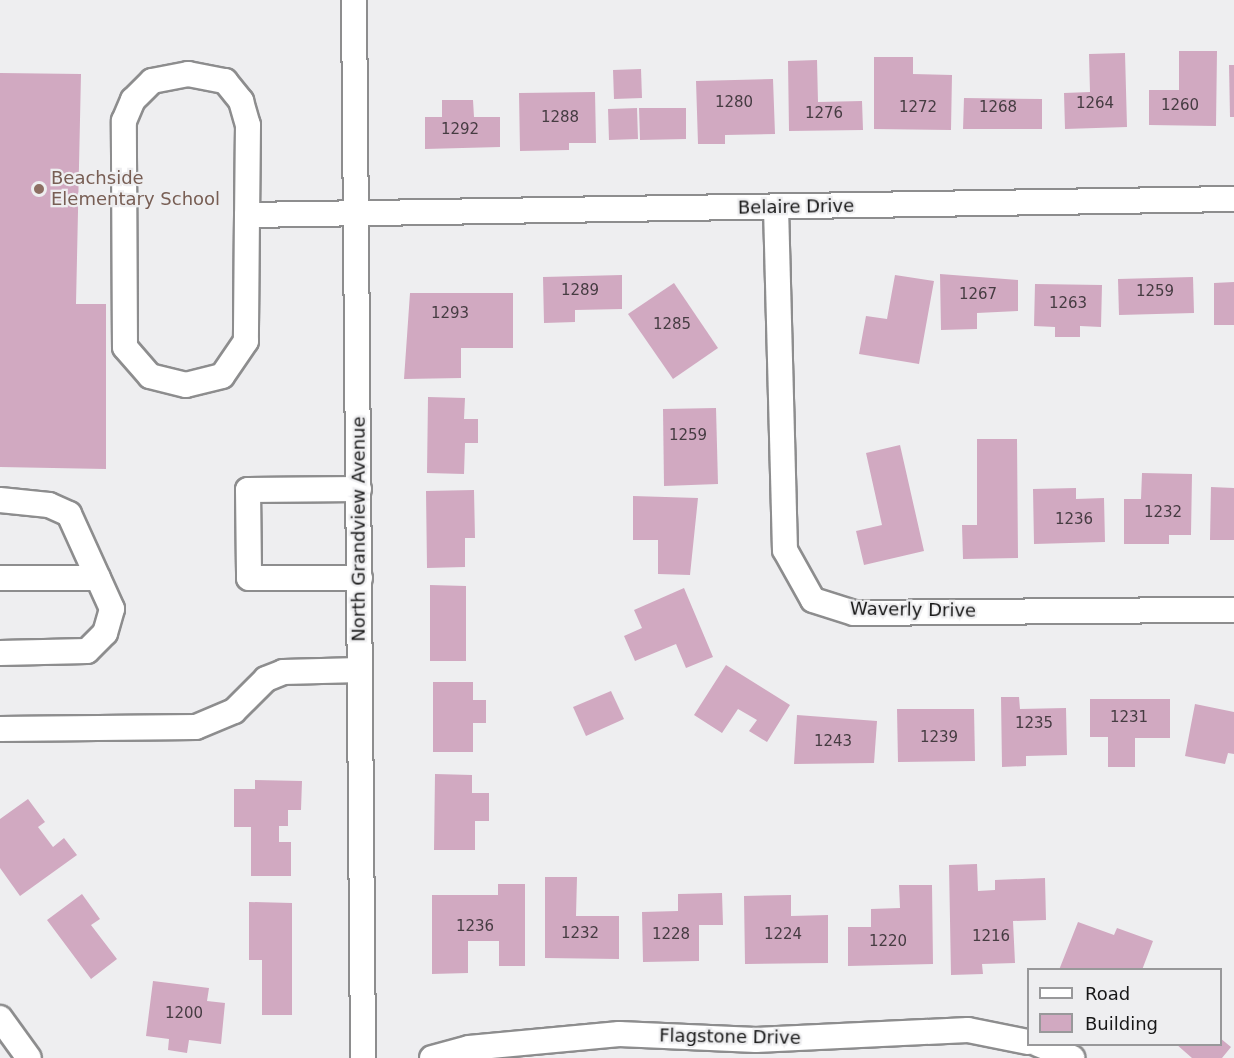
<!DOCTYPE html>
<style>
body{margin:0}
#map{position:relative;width:1234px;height:1058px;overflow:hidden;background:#eeeef0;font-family:"DejaVu Sans",sans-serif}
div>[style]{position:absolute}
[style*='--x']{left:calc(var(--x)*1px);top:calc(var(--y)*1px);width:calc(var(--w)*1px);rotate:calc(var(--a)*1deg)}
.building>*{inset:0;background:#d1a9c1}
.roads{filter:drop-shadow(2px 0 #8d8d8e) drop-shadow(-2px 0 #8d8d8e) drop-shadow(0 2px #8d8d8e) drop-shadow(0 -2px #8d8d8e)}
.minor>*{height:24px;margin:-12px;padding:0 12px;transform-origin:12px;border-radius:12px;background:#fff}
.dots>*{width:16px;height:16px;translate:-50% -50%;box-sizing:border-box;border:3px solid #eeeef0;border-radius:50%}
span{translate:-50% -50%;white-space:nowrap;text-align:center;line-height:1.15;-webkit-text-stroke:4.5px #eeeef0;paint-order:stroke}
.number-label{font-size:15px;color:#463c42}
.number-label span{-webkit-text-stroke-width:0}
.education-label{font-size:18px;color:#785e54}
.left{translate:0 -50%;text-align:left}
.street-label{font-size:18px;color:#181818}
.legend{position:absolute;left:1027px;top:968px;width:195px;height:78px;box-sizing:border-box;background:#eeeef0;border:2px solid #98989a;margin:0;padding:8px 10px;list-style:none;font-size:18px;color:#181818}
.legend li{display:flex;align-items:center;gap:12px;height:30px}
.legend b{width:30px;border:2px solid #98989a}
</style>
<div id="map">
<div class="building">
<div style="clip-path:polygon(1179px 51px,1217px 51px,1216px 126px,1149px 125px,1149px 90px,1179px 90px)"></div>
<div style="clip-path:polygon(1125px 53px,1127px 127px,1065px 129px,1064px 93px,1090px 92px,1089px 54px)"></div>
<div style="clip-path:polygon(874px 57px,913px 57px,913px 74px,952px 75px,951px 130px,874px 129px)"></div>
<div style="clip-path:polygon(817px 60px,818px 102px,862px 101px,863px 130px,789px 131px,788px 61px)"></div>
<div style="clip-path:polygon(1229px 65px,1234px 65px,1234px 117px,1230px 117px)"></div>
<div style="clip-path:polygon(641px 69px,642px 98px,614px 99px,613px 70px)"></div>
<div style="clip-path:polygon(0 73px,81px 74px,76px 304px,106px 304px,106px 469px,0 467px)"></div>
<div style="clip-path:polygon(773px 79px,775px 134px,725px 135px,725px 144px,698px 144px,696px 81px)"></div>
<div style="clip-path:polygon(595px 92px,596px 143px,569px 143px,569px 150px,520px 151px,519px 93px)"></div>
<div style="clip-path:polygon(964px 98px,1042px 99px,1042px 129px,963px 129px)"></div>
<div style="clip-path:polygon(442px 100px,473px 100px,474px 117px,500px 117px,500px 147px,425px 149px,425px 117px,442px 117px)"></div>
<div style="clip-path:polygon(637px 108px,638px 139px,609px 140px,608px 109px)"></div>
<div style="clip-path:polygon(639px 108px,686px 108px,686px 139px,640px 140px)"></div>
<div style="clip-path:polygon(940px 274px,1018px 280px,1018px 311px,977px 313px,977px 329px,941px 330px)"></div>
<div style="clip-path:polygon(622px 275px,622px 309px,575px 310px,575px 322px,544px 323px,543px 277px)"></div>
<div style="clip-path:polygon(895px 275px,934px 281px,919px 364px,859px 354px,866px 316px,887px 319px)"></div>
<div style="clip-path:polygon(1193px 277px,1194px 313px,1119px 315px,1118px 279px)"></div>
<div style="clip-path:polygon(1234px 282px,1234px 325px,1214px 325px,1214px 283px)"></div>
<div style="clip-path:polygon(674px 283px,718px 348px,673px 379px,628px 314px)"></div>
<div style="clip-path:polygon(1035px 284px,1102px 285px,1101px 327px,1080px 326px,1080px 337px,1055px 337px,1055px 327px,1034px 326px)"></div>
<div style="clip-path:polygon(410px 293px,513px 293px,513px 348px,461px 348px,461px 378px,404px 379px)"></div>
<div style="clip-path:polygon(428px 397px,465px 398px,464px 419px,478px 419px,478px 443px,465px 443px,464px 474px,427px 473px)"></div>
<div style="clip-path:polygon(716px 408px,718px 484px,664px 486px,663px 409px)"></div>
<div style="clip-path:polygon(977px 439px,1017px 439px,1018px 558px,963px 559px,962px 525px,977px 525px)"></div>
<div style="clip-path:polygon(900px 445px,924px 551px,864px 565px,856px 531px,882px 525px,866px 453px)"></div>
<div style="clip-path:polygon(1142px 473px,1192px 474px,1191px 535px,1169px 535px,1169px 544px,1124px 544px,1124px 499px,1141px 499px)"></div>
<div style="clip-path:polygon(1211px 487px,1234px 488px,1234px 540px,1210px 540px)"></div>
<div style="clip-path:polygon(1076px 488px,1076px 499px,1104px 498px,1105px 542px,1034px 544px,1033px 489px)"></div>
<div style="clip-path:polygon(474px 490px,475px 538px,465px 538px,465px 567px,427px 568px,426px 491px)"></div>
<div style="clip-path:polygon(633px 496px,698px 498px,690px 575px,658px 574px,658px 540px,633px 540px)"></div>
<div style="clip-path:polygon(430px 585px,466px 586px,466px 661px,430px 661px)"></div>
<div style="clip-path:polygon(684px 588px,713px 657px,686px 668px,676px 644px,635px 661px,624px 636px,642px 628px,634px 610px)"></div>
<div style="clip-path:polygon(726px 665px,790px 705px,767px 742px,749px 731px,757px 720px,738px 709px,722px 733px,694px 715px)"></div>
<div style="clip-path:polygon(433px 682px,473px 682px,473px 700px,486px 700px,486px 723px,473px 723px,473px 752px,433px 752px)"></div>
<div style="clip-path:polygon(611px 691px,624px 719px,586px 736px,573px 707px)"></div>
<div style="clip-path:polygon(1001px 697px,1019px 697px,1020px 709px,1066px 708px,1067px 755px,1026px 756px,1026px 766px,1002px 767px)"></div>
<div style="clip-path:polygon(1090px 699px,1170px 699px,1170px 738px,1135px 738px,1135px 767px,1108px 767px,1108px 737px,1090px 737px)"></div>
<div style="clip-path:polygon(1195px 704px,1234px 712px,1234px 754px,1228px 753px,1225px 764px,1185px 756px)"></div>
<div style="clip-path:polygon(897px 709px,974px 709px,975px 761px,898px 762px)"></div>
<div style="clip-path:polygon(797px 715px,877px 721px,874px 763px,794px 764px)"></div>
<div style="clip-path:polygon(435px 774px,472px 775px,472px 793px,489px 793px,489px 821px,475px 821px,475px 850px,434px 850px)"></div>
<div style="clip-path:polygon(255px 780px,302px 781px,301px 810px,288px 810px,288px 826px,279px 826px,279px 842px,291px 842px,291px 876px,251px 876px,251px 827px,234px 827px,234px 789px,255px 789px)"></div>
<div style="clip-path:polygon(28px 799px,45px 822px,38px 827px,53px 847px,64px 838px,77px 855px,20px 896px,0 868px,0 819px)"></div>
<div style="clip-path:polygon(977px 864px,978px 891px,995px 890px,995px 880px,1045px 878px,1046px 920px,1013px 921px,1015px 963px,982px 964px,983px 974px,951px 975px,949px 865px)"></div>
<div style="clip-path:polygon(545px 877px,577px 877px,576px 916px,619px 916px,619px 959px,545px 958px)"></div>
<div style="clip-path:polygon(498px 884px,525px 884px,525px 966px,499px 966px,499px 941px,468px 941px,468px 973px,432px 974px,432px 895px,498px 895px)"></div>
<div style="clip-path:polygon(899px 885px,932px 885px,933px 964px,848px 966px,848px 927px,871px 927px,871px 909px,900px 908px)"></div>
<div style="clip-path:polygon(722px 893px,723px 925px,699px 925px,699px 961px,643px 962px,642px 912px,678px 911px,678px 894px)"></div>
<div style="clip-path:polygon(82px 894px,100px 919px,91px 925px,117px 959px,91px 979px,47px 920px)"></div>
<div style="clip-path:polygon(791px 895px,791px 916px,828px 915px,828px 963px,745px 964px,744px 896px)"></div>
<div style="clip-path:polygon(249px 902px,292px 903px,292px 1015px,262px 1015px,262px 960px,249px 960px)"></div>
<div style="clip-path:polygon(1078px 922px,1114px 935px,1117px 928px,1153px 941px,1142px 970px,1059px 970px)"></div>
<div style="clip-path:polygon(153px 981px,209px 988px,207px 1001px,225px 1003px,221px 1044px,189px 1040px,187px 1053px,168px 1050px,169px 1039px,146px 1036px)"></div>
<div style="clip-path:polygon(1220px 1038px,1231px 1047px,1222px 1058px,1192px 1058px,1176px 1044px,1220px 1044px)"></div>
</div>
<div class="roads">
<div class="minor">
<div style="--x:354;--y:0;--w:1058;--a:89.51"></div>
<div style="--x:188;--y:74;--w:38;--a:11"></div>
<div style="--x:225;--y:81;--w:26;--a:51"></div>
<div style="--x:241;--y:101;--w:25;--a:74"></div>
<div style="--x:248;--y:125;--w:90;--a:90.6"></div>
<div style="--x:247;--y:215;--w:126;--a:90.5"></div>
<div style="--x:246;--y:341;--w:42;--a:124.4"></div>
<div style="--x:222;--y:376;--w:37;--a:166"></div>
<div style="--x:186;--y:385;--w:37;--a:-166"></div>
<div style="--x:150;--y:376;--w:38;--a:-131"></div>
<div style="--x:125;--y:347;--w:226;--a:-90.3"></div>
<div style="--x:124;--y:121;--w:23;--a:-67"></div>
<div style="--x:133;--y:100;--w:27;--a:-45"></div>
<div style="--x:152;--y:81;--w:37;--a:-11"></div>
<div style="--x:776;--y:207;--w:343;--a:88.5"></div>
<div style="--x:785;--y:550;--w:57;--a:60.8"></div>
<div style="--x:813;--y:600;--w:43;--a:17.6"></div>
<div style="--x:854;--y:613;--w:380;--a:-0.5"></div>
<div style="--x:247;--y:215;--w:987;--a:-0.93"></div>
<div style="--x:359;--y:489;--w:111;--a:179.5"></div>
<div style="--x:248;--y:490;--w:88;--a:89.3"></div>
<div style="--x:249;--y:578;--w:111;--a:0"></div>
<div style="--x:0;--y:500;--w:49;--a:5.8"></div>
<div style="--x:49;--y:505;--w:22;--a:24"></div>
<div style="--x:69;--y:514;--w:104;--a:65.6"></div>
<div style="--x:112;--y:609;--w:25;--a:106"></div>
<div style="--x:105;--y:633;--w:25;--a:135"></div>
<div style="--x:87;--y:651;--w:87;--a:178.7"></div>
<div style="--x:0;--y:578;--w:98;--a:0"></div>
<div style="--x:0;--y:729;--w:196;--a:-0.6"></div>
<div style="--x:196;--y:727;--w:41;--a:-22.8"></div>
<div style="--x:234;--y:711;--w:45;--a:-45"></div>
<div style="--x:266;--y:679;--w:18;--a:-22"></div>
<div style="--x:283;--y:672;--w:77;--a:-1.5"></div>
<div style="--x:0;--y:1018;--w:49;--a:54.1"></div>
<div style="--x:1038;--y:1044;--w:37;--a:22"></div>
<div style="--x:432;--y:1058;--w:38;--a:-15"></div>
<div style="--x:469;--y:1048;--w:151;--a:-5.3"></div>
<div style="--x:619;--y:1034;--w:137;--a:2.5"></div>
<div style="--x:756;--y:1040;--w:212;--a:-2.7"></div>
<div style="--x:968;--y:1030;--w:61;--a:11.3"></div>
</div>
</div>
<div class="dots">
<div style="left:39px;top:189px;background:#8d6e63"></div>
</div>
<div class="number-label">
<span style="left:734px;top:103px">1280</span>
<span style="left:1095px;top:104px">1264</span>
<span style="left:1180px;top:106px">1260</span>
<span style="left:918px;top:108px">1272</span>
<span style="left:998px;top:108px">1268</span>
<span style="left:824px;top:114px">1276</span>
<span style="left:560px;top:118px">1288</span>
<span style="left:460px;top:130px">1292</span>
<span style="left:580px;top:291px">1289</span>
<span style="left:1155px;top:292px">1259</span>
<span style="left:978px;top:295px">1267</span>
<span style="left:1068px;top:304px">1263</span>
<span style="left:450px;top:314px">1293</span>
<span style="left:672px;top:325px">1285</span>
<span style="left:688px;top:436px">1259</span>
<span style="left:1163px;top:513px">1232</span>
<span style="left:1074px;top:520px">1236</span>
<span style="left:1129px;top:718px">1231</span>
<span style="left:1034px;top:724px">1235</span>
<span style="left:939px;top:738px">1239</span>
<span style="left:833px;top:742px">1243</span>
<span style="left:475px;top:927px">1236</span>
<span style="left:580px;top:934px">1232</span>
<span style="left:671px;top:935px">1228</span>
<span style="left:783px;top:935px">1224</span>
<span style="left:991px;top:937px">1216</span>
<span style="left:888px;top:942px">1220</span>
<span style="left:184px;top:1014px">1200</span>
</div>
<div class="education-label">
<span class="left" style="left:51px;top:189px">Beachside<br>Elementary School</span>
</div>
<div class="street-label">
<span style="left:796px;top:207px;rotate:-1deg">Belaire Drive</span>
<span style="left:359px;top:529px;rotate:-90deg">North Grandview Avenue</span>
<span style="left:913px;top:610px;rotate:1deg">Waverly Drive</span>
<span style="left:730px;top:1037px;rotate:1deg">Flagstone Drive</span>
</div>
<ul class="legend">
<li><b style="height:8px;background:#fff"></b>Road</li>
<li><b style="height:16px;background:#d1a9c1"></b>Building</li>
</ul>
</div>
